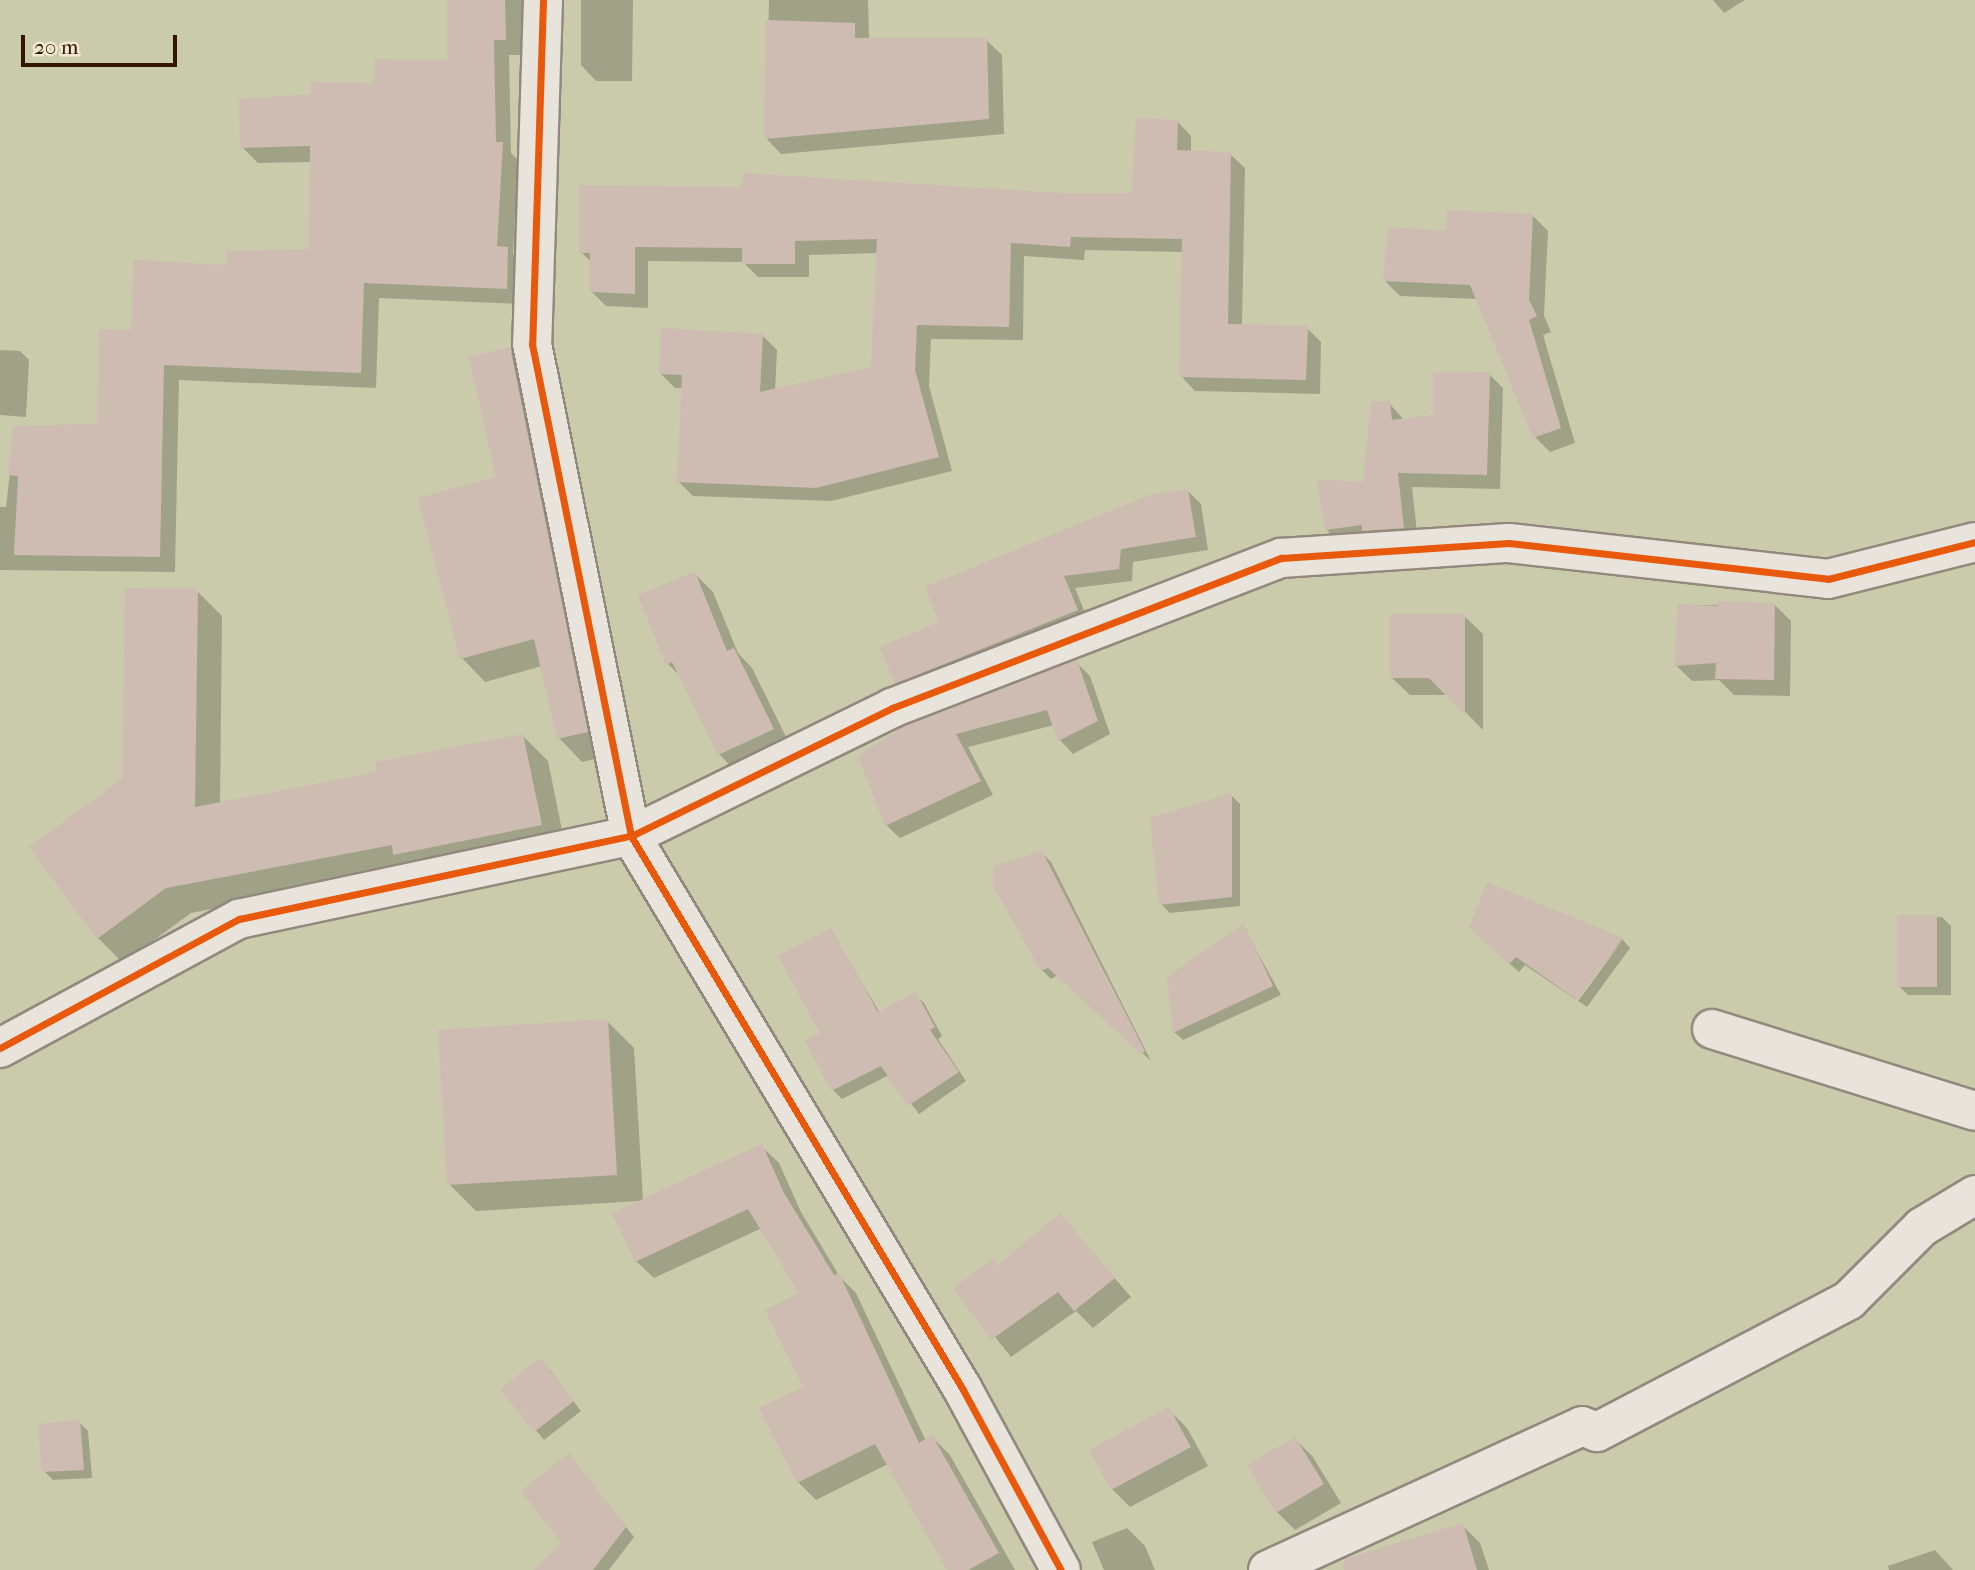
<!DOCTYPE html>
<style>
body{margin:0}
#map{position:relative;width:1975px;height:1570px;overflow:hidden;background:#e2d8c8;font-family:"IM FELL French Canon",serif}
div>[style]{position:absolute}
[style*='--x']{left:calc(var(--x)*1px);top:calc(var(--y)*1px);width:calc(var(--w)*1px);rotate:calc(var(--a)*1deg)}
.green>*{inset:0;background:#c9cbab}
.shadow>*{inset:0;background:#0003}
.building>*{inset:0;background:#cebbb1}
.roads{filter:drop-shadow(2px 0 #92887d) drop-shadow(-2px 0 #92887d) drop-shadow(0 2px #92887d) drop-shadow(0 -2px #92887d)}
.street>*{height:38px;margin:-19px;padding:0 19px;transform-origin:19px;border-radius:19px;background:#e8e3db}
.cycleway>*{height:7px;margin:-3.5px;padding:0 3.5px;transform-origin:3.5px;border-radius:3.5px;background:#e8590c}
span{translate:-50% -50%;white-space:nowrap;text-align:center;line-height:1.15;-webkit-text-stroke:5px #f3e8d4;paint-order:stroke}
.scale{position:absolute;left:21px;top:35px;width:156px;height:32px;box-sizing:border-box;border:4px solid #321401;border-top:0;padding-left:9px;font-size:21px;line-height:24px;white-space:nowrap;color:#321401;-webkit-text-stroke:5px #f3e8d4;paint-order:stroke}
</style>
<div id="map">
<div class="green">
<div style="clip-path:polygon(0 0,1975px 0,1975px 1570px,0 1570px)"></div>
</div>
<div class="shadow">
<div style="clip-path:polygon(449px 0,526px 0,523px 55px,509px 55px,511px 153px,518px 160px,513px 254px,523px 264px,522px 304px,379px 298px,376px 388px,179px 380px,175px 572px,0 570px,0 507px,6px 507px,15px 428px,99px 426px,132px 332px,310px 251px,312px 162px,258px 163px,242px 147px,312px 96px,376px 85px,449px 61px)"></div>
<div style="clip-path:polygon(581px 0,633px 0,632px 81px,596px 81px,581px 65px)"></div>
<div style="clip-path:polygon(769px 0,868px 0,869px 40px,986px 40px,1002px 55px,1004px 134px,781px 154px,766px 138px)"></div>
<div style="clip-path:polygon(1713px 0,1745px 0,1724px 13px)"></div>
<div style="clip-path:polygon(1177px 121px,1191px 136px,1191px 152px,1230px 154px,1245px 168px,1242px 326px,1307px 328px,1321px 342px,1320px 394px,1195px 391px,1181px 376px,1183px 252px,1085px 250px,1084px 260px,1024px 256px,1023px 340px,931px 339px,929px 386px,952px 471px,831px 501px,693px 496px,678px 481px,683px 388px,675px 388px,661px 374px,762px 335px,777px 350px,775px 391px,872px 368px,878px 253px,809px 255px,809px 277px,758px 277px,743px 262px,648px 261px,648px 308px,606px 306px,592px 292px,592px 263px,581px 252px,1061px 195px,1134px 195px)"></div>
<div style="clip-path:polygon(1532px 215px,1548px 231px,1544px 316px,1551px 332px,1543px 335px,1575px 443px,1550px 452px,1535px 437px,1478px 299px,1400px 296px,1385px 281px,1448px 232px)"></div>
<div style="clip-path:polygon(509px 349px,533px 373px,611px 755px,582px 762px,559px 738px,542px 666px,485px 682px,462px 658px,499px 478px)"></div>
<div style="clip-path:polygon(0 350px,20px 351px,29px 360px,26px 417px,0 415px)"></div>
<div style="clip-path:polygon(1489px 374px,1503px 388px,1500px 489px,1412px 487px,1418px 542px,1341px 544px,1326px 529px,1365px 484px,1389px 403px,1404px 420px,1436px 417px)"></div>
<div style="clip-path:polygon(1188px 491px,1201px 504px,1208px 550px,1133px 562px,1132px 581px,1075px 588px,1089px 623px,909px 696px,896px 683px,942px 623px)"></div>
<div style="clip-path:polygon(695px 574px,713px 592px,738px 653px,752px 668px,791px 747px,737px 773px,719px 754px,682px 678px,668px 664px)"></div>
<div style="clip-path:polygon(197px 591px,222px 616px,220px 804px,379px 773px,523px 736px,548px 761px,566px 850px,412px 870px,191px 913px,123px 963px,98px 938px,124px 780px)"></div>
<div style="clip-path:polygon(1680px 605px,1775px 605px,1791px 621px,1790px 696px,1734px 695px,1719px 680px,1692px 681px,1676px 665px)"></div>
<div style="clip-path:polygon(1464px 616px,1483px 634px,1483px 730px,1449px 695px,1410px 695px,1391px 677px)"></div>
<div style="clip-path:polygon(1076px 662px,1090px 676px,1110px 734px,1073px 754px,1060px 740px,1054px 725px,968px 747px,993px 795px,900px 838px,886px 825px,860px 757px)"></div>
<div style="clip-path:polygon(1231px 795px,1240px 804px,1240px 906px,1170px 913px,1161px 904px)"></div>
<div style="clip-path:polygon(1042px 853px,1051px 862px,1151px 1061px,1058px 975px,1051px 979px,1042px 970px)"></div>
<div style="clip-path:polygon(1899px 917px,1942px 917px,1951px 926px,1951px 995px,1908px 995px,1899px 986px)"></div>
<div style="clip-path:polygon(1243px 926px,1281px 995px,1183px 1040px,1174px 1032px)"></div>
<div style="clip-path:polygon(830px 930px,880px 1013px,915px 994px,924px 1003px,942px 1036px,938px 1039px,966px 1081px,919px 1114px,889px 1075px,842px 1099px,833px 1090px,823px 1034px)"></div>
<div style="clip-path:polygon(1480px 937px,1622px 939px,1630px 948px,1587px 1007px,1578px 1001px,1623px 940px,1575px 999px,1525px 965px,1519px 972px)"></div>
<div style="clip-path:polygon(607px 1021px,634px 1048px,643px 1200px,761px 1146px,779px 1163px,801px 1212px,840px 1277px,856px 1293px,926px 1441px,932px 1437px,950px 1455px,1015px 1570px,949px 1570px,888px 1464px,816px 1500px,798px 1482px,762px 1409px,806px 1388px,801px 1294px,762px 1228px,654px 1278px,636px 1261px,640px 1201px,476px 1211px,449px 1184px)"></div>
<div style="clip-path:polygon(1060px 1215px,1131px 1297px,1093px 1328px,1076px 1311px,1011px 1357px,956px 1288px,998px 1267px)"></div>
<div style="clip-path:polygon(549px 1369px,581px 1411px,544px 1440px,503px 1390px)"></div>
<div style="clip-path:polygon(1169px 1410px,1187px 1428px,1208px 1466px,1130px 1507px,1112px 1489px)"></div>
<div style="clip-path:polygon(79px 1422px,88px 1431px,92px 1478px,53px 1480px,44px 1471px)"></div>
<div style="clip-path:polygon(1295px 1439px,1313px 1457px,1341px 1503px,1295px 1530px,1277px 1512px)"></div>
<div style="clip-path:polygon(569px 1456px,634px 1537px,609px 1570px,557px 1570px,564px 1544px)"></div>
<div style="clip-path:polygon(1462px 1525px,1480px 1543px,1489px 1570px,1382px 1570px)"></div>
<div style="clip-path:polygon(1127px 1528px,1145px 1546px,1155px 1570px,1104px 1570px,1092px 1542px)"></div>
<div style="clip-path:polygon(1935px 1550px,1953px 1570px,1889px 1570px,1888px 1566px)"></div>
</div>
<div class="building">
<div style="clip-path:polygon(447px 0,505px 0,506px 40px,494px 40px,496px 142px,503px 142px,497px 246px,508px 247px,507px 289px,364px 283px,361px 373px,164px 365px,160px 557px,14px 555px,18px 476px,8px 475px,13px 426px,97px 424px,99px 329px,131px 330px,134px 260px,226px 265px,226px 251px,309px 249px,310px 146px,240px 148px,239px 99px,311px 94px,311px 82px,374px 83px,375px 59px,447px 60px)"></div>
<div style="clip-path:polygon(766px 20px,855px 23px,855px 38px,987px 38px,989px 119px,764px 139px)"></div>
<div style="clip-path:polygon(1136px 118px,1178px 120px,1177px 150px,1231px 152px,1228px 324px,1308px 326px,1306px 380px,1179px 377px,1182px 239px,1071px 237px,1070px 247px,1011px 243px,1009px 327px,917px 325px,915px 370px,939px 457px,816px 488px,677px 482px,682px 375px,659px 374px,661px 328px,763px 334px,760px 392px,871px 367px,877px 239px,795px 241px,795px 264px,742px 264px,742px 248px,635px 247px,635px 294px,590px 292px,590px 253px,579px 253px,579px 185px,742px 187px,744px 173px,1061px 193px,1132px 193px)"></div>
<div style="clip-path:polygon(1447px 210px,1533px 214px,1529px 300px,1537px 316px,1529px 320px,1561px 428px,1533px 438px,1470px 285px,1383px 281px,1388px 227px,1446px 231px)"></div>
<div style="clip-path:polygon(510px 347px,588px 732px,557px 739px,534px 639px,460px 659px,418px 498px,496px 477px,469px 357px)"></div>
<div style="clip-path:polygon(1490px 372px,1487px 475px,1398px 473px,1404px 528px,1362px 531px,1362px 525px,1325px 530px,1317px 479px,1363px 482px,1371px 401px,1390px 401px,1392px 420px,1434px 415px,1433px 373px)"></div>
<div style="clip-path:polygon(1188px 489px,1196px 537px,1121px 549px,1119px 569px,1064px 576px,1078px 610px,895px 684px,880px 647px,939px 622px,925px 587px,1149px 495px)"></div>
<div style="clip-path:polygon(695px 572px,727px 651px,734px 648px,774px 729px,718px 755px,672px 662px,666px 665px,638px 595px)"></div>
<div style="clip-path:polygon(125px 588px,198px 589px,195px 807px,377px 772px,375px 762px,523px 734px,542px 825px,393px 855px,392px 845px,166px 888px,97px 939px,29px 847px,122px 779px)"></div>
<div style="clip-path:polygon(1717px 601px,1775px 603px,1774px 680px,1715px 679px,1716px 663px,1674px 666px,1678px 604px,1717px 606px)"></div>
<div style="clip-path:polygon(1390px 614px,1465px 614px,1465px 715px,1429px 678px,1390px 678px)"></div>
<div style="clip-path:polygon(1077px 660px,1098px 721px,1058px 741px,1047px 710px,956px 734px,981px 781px,885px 826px,858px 756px,901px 728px)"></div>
<div style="clip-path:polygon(1232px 793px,1232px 897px,1159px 905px,1150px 818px)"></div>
<div style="clip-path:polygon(1042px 851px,1145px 1051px,1141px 1054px,1048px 968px,1041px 971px,993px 886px,993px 866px)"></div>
<div style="clip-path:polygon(1487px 882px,1623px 938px,1577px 1000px,1516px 957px,1509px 964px,1469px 928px)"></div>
<div style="clip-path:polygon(1897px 915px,1937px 915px,1937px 987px,1897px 987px)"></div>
<div style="clip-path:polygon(1244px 924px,1273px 986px,1173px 1033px,1167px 977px)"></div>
<div style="clip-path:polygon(831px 928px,878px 1012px,916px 992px,935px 1027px,930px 1030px,959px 1072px,908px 1106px,881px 1066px,831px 1091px,805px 1041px,820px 1033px,778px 956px)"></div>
<div style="clip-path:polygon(608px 1019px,617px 1175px,447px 1185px,438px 1030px)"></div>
<div style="clip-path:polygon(762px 1144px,784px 1193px,834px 1275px,839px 1273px,919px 1443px,932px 1435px,999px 1553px,968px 1570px,947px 1570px,875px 1444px,797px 1483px,759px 1408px,803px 1387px,765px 1310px,799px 1293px,748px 1209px,635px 1262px,612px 1213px)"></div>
<div style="clip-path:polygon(1060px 1213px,1115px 1278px,1074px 1311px,1058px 1292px,991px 1340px,953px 1288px,993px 1259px,998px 1265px)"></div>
<div style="clip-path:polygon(540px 1358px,574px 1401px,534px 1432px,500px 1389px)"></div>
<div style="clip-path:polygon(1169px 1407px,1191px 1447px,1111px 1490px,1089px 1450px)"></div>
<div style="clip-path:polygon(80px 1420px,84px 1470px,42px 1472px,38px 1424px)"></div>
<div style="clip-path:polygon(1295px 1437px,1324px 1484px,1276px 1513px,1247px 1465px)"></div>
<div style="clip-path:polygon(569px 1453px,626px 1527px,593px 1570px,534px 1570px,562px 1543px,521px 1491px)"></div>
<div style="clip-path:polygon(1463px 1523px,1477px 1570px,1344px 1570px,1345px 1559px)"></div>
</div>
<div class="roads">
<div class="street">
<div style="--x:543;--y:0;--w:344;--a:91.8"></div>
<div style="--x:532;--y:344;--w:502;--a:78.62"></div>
<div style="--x:631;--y:836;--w:644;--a:59.05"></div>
<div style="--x:962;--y:1388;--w:207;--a:61.5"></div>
<div style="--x:1712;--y:1029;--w:275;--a:17.3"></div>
<div style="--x:0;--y:1048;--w:272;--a:-28.4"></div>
<div style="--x:239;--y:919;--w:401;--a:-12"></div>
<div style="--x:631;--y:836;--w:291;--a:-26.1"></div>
<div style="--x:892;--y:708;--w:417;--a:-21.1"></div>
<div style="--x:1281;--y:558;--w:228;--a:-3.8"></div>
<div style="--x:1509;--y:543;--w:321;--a:6.4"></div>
<div style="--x:1828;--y:579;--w:152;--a:-14.1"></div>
<div style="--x:1268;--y:1570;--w:345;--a:-24.6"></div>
<div style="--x:1582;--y:1426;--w:16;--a:22"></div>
<div style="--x:1597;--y:1432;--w:284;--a:-27.6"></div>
<div style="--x:1849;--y:1300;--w:103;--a:-45"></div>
<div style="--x:1922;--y:1227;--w:62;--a:-31.1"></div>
</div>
</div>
<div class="cycleway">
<div style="--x:543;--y:0;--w:344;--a:91.8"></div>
<div style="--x:532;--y:344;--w:502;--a:78.62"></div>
<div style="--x:631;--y:836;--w:644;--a:59.05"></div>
<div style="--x:962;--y:1388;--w:207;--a:61.5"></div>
<div style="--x:0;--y:1048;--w:272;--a:-28.4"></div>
<div style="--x:239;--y:919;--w:401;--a:-12"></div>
<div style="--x:631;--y:836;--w:291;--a:-26.1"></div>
<div style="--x:892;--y:708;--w:417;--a:-21.1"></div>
<div style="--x:1281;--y:558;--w:228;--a:-3.8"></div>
<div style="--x:1509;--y:543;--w:321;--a:6.4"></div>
<div style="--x:1828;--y:579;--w:152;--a:-14.1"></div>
</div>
<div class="scale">20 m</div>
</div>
